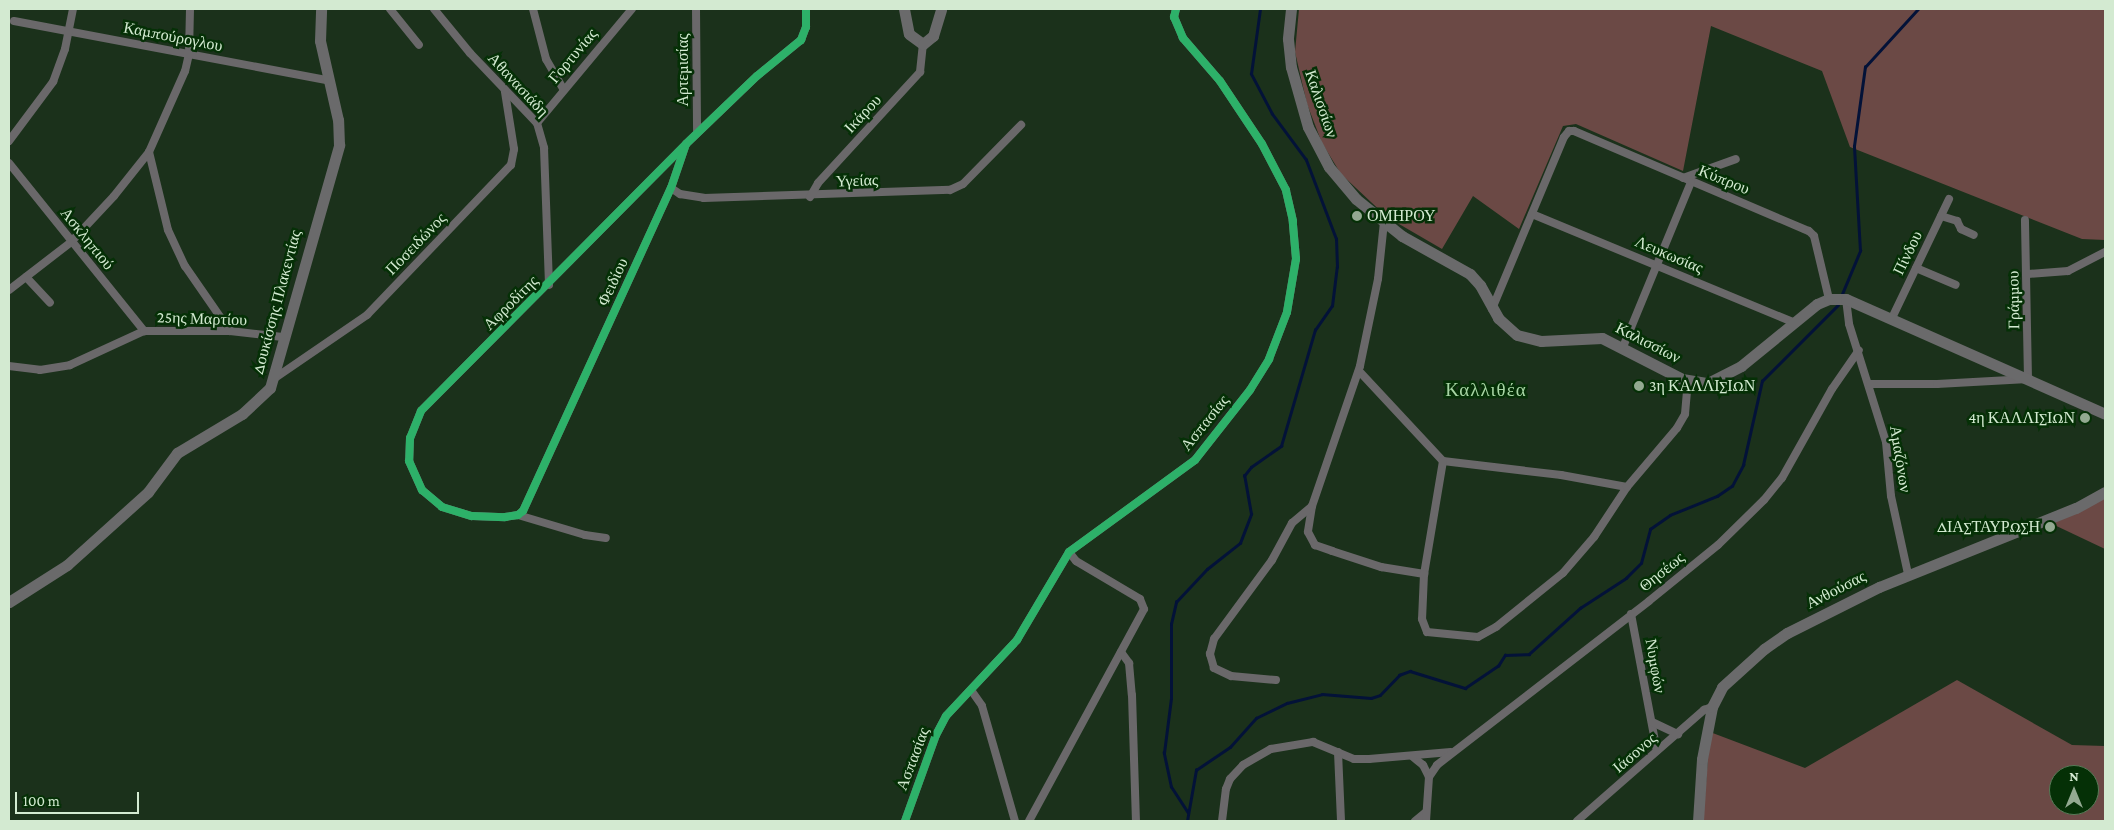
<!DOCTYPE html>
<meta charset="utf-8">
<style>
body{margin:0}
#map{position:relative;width:2114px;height:830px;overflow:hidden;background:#1b311b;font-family:"Crimson Pro",serif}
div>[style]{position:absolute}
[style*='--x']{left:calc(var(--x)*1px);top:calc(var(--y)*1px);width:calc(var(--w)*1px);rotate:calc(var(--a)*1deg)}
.green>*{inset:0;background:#6b4945}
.stream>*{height:2.5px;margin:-1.25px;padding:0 1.25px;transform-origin:1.25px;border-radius:1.25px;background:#031238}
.street>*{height:8px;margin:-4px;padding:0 4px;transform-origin:4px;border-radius:4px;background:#6a686a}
.secondary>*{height:11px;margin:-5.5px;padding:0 5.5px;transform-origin:5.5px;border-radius:5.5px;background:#6a6a6b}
.cycleway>*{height:8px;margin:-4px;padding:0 4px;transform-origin:4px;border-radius:4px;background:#2db169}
.dots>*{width:14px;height:14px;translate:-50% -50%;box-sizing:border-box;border:2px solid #053006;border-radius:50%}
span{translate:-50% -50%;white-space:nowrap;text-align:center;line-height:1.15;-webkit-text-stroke:5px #053006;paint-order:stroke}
.street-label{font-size:16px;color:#d3ead1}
.poi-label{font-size:16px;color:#d3ead1}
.left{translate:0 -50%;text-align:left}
.right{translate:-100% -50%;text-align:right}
.quarter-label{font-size:19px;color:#a7d5a4;letter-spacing:1px}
.frame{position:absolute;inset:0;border:10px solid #d3ead1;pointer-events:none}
.north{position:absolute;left:2049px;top:765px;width:50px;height:50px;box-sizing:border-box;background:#053006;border:1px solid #577a57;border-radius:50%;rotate:0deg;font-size:14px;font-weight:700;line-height:20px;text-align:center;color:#d3ead1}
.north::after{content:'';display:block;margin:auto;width:18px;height:22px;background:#93a991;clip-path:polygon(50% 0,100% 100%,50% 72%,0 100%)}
.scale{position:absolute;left:15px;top:792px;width:124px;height:22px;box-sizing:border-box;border:2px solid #d3ead1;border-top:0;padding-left:6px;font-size:15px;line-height:18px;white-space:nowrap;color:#d3ead1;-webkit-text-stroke:4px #053006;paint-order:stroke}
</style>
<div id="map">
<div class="green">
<div style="clip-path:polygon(1299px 9px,2105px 9px,2105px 240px,2082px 239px,1850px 147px,1822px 71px,1711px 26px,1683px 171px,1576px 124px,1563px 126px,1519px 229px,1473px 196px,1442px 249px,1387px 217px,1341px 174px,1322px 143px,1307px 104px,1295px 52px)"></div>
<div style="clip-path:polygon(2105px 498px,2105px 549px,2048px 522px)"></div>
<div style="clip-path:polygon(evenodd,1957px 680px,2072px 745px,2105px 746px,2105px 821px,1703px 821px,1710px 732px,1805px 768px,1957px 680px,2059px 775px,2089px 775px,2089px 805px,2059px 805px,2059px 775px)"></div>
</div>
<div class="stream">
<div style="--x:1842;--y:294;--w:47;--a:-67.3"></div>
<div style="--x:1860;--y:251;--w:105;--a:-93.3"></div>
<div style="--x:1854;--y:146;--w:80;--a:-82.1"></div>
<div style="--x:1865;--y:67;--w:79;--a:-47.6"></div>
<div style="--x:1188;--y:813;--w:31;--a:-123"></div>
<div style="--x:1171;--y:787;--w:35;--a:-102"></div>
<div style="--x:1164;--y:753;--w:55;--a:-82.7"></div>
<div style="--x:1171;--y:698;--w:74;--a:-90"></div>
<div style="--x:1171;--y:624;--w:23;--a:-77"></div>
<div style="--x:1176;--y:602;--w:45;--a:-46.8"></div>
<div style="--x:1207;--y:569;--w:42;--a:-38.2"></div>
<div style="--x:1240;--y:543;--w:31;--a:-69"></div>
<div style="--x:1251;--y:514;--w:39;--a:-100"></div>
<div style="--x:1244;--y:476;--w:11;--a:-52"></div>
<div style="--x:1251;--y:467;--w:37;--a:-35"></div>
<div style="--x:1281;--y:446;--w:121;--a:-73.7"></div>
<div style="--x:1315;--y:330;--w:29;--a:-55"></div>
<div style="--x:1332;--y:306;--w:39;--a:-83"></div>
<div style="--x:1337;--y:267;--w:28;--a:-92"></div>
<div style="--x:1336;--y:239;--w:85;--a:-110.8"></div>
<div style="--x:1306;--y:160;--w:57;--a:-126.5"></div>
<div style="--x:1272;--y:114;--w:45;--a:-117.7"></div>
<div style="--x:1251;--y:74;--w:66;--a:-82.1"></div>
<div style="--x:1187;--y:821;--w:52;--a:-80"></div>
<div style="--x:1196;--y:770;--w:41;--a:-34.1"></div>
<div style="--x:1230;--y:747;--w:39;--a:-48"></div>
<div style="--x:1256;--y:718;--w:34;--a:-26"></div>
<div style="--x:1287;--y:703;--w:36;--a:-14"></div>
<div style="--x:1322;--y:694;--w:49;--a:4.7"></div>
<div style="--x:1371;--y:698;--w:9;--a:-18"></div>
<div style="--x:1380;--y:695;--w:28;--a:-46"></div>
<div style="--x:1399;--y:675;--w:12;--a:-20"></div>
<div style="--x:1410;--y:671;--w:58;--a:17.2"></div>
<div style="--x:1465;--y:688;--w:40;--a:-34"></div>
<div style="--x:1498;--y:666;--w:13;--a:-58"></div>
<div style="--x:1505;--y:655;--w:24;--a:-2"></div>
<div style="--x:1529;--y:654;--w:69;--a:-42"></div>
<div style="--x:1580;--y:608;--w:55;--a:-33.1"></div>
<div style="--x:1626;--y:578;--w:21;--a:-45"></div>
<div style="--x:1641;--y:563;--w:35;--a:-75"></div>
<div style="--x:1650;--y:529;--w:24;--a:-35"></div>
<div style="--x:1670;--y:515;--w:51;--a:-22"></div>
<div style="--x:1717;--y:496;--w:18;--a:-34"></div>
<div style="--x:1732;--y:486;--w:24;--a:-62"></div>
<div style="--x:1743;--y:465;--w:86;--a:-77.3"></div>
<div style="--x:1762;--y:381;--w:107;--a:-45"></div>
</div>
<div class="street">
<div style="--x:190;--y:9;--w:45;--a:91.3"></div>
<div style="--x:189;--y:54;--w:17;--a:103"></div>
<div style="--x:185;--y:71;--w:89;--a:114"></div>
<div style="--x:149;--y:152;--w:80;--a:76.3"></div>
<div style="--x:168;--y:230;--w:40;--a:65"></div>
<div style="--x:185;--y:266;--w:79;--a:55.3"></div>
<div style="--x:390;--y:9;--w:46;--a:51.1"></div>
<div style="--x:434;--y:9;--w:57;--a:50.7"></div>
<div style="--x:470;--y:53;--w:97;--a:46.3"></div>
<div style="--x:537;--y:123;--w:26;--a:74"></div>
<div style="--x:544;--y:148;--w:137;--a:87.9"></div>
<div style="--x:533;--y:9;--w:52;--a:75.4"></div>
<div style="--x:546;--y:59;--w:34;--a:60"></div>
<div style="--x:696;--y:9;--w:122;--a:89.5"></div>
<div style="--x:14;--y:21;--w:319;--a:10.7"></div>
<div style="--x:537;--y:123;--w:148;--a:-50.2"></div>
<div style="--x:9;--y:141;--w:74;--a:-53.3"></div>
<div style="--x:53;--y:82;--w:35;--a:-70"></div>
<div style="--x:65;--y:49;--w:41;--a:-78.7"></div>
<div style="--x:686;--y:144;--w:376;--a:134.8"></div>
<div style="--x:421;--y:411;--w:29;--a:112"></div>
<div style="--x:410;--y:438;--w:23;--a:92"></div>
<div style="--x:409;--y:461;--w:32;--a:66"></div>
<div style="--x:422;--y:490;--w:26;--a:40"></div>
<div style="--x:442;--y:507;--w:31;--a:17"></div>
<div style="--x:472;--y:516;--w:33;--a:2"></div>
<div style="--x:505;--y:517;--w:13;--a:-9"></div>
<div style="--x:518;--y:515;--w:6;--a:-39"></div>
<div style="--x:523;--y:511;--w:355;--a:-65.4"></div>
<div style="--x:671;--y:188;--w:46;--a:-71.2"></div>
<div style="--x:686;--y:144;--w:98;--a:-43.8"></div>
<div style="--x:757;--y:76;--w:57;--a:-39.3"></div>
<div style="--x:801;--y:40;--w:14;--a:-69"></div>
<div style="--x:806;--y:27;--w:18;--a:-90"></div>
<div style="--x:9;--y:163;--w:216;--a:51.2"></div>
<div style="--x:1683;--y:178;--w:56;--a:-19.7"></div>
<div style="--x:671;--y:188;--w:11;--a:34"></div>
<div style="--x:680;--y:194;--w:24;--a:9"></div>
<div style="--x:704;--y:198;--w:246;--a:-1.9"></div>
<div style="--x:950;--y:190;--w:14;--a:-25"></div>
<div style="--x:963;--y:184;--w:83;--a:-45.5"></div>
<div style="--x:810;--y:197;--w:16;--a:-60"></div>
<div style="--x:818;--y:183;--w:151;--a:-47.4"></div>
<div style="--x:920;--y:72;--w:28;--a:-84"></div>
<div style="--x:1532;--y:214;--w:285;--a:22.5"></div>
<div style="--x:1941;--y:216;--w:17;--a:17"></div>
<div style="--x:1957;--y:221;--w:9;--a:63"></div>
<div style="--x:1961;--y:229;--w:14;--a:25"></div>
<div style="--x:1384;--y:222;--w:57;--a:96"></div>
<div style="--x:1378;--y:279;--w:89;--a:101.7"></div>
<div style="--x:1360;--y:366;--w:148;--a:108.9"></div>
<div style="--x:1312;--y:506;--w:26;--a:99"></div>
<div style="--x:1308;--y:532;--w:15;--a:62"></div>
<div style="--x:1315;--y:545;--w:18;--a:19"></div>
<div style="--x:1332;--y:551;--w:52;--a:18.1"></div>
<div style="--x:1381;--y:567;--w:44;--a:9.2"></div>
<div style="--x:1916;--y:268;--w:43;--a:23"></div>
<div style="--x:2028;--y:274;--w:40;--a:-4.3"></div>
<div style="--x:2068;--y:271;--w:42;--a:-27.2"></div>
<div style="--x:26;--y:277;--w:35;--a:47"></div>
<div style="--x:9;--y:290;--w:78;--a:-37.7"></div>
<div style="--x:71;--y:242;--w:63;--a:-46.9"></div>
<div style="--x:114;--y:196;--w:56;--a:-51.5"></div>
<div style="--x:1846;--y:299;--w:25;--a:83"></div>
<div style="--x:1849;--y:324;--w:124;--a:72.6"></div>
<div style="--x:1886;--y:442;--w:54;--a:84.7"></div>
<div style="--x:1891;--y:496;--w:80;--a:77.7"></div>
<div style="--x:1492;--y:309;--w:186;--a:-67.3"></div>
<div style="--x:1564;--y:137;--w:8;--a:-50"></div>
<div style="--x:1569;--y:131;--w:5;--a:0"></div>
<div style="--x:1574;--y:131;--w:255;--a:23.1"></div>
<div style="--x:1809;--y:231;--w:7;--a:45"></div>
<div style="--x:1814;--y:236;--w:65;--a:76.6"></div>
<div style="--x:1892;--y:318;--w:132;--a:-64.4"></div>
<div style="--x:1623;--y:347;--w:178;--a:-67.6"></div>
<div style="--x:9;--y:366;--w:31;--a:7"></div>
<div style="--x:40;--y:370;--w:30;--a:-9"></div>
<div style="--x:70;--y:365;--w:81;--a:-24.7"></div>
<div style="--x:144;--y:331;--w:86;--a:0"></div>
<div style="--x:230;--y:331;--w:53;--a:6.5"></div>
<div style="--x:1359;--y:371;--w:123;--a:47"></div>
<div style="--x:1443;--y:461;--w:119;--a:6.8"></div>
<div style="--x:1561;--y:475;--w:67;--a:10.3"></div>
<div style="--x:275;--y:378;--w:112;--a:-34.4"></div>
<div style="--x:367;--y:315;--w:208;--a:-46.2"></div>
<div style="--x:511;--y:165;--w:16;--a:-79"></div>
<div style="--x:514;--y:149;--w:58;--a:-99"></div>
<div style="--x:1870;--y:384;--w:67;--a:0"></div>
<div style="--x:1937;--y:384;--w:91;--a:-3.1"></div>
<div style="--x:2028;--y:379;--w:159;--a:-91.1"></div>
<div style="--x:1443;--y:461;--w:115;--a:99.5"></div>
<div style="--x:1424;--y:574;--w:45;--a:92.5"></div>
<div style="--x:1422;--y:619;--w:14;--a:69"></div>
<div style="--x:1427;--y:632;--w:51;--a:5.6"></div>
<div style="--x:1478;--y:637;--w:21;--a:-29"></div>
<div style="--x:1496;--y:627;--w:86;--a:-38.9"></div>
<div style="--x:1563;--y:573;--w:48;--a:-49.3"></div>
<div style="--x:1594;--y:537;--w:60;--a:-56.6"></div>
<div style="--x:1627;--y:487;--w:77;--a:-49.7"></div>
<div style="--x:1677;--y:428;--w:16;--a:-60"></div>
<div style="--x:1685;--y:414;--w:32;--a:-85"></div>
<div style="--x:518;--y:515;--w:70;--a:16.6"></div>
<div style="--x:585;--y:535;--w:21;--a:8"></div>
<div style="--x:1631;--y:614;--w:139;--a:79.3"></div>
<div style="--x:1121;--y:652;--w:14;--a:54"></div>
<div style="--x:1129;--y:663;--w:32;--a:85"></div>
<div style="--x:1132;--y:695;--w:126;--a:88.2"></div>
<div style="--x:1276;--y:680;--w:45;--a:-174.9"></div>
<div style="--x:1231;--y:676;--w:19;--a:-155"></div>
<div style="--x:1214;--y:668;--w:15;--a:-106"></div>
<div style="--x:1210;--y:654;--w:16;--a:-75"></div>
<div style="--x:1214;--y:639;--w:98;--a:-53.7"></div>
<div style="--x:1272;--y:560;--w:42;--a:-61.6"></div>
<div style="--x:1292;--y:523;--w:26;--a:-40"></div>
<div style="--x:971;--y:690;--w:19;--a:55"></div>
<div style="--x:982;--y:706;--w:120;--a:74"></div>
<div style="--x:1652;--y:722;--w:29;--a:25"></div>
<div style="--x:1338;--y:752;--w:69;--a:87.5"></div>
<div style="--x:1413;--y:757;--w:13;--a:39"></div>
<div style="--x:1423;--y:765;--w:13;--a:63"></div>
<div style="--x:905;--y:821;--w:91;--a:-70.2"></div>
<div style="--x:936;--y:735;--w:21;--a:-62"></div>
<div style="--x:946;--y:716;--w:104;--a:-46.9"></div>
<div style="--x:1017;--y:640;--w:102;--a:-59.4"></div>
<div style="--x:1069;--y:552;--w:156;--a:-36.1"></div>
<div style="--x:1195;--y:460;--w:89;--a:-51.8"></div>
<div style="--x:1250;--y:390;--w:36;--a:-58"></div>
<div style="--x:1269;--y:359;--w:50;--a:-69"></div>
<div style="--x:1287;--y:312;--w:54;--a:-80.4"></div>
<div style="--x:1296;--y:259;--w:38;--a:-95"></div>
<div style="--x:1293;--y:221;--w:32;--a:-103"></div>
<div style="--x:1286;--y:190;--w:52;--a:-117.6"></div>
<div style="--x:1262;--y:144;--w:76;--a:-123.7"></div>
<div style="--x:1220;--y:81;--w:57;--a:-130.7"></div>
<div style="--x:1183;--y:38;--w:23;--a:-113"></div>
<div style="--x:1174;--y:17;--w:8;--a:-76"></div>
<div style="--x:1029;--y:821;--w:241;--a:-61.5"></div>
<div style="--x:1144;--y:609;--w:11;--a:-112"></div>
<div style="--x:1140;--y:599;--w:74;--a:-149.3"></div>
<div style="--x:1076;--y:561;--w:11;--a:-128"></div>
<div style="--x:1222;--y:821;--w:32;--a:-83"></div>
<div style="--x:1226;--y:789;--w:11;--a:-68"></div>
<div style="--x:1230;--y:779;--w:19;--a:-47"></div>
<div style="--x:1243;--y:765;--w:32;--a:-30"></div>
<div style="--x:1271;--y:749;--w:43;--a:-9.5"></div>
<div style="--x:1313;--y:742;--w:44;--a:22.5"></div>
<div style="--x:1354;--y:759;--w:15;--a:0"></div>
<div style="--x:1369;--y:759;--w:82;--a:-4.9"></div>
<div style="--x:1415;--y:821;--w:14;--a:-39"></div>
<div style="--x:1426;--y:821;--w:44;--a:-86.1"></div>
<div style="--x:1429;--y:777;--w:14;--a:-56"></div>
<div style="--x:1437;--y:765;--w:268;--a:-37.7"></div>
<div style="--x:1649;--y:601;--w:89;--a:-39.1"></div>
<div style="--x:1718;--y:545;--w:64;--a:-44.4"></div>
<div style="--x:1764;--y:500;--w:28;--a:-51"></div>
<div style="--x:1782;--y:478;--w:102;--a:-60.7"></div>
<div style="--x:1832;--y:389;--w:47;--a:-55.3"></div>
<div style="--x:1577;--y:821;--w:169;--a:-41.2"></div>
<div style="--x:1704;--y:710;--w:9;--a:-21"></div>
</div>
<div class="secondary">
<div style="--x:904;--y:9;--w:25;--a:79"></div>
<div style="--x:909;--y:34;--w:17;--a:36"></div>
<div style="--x:923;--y:44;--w:13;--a:-39"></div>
<div style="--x:933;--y:36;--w:28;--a:-73"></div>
<div style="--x:1291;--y:9;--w:30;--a:96"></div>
<div style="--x:1288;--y:39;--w:28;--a:84"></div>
<div style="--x:1291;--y:67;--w:62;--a:74.2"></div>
<div style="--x:1308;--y:127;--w:45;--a:62.3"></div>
<div style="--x:1329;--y:167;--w:42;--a:49.8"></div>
<div style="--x:1356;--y:199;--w:59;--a:38.8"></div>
<div style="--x:1402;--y:236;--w:78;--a:29.2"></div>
<div style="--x:1470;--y:274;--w:15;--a:48"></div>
<div style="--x:1480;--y:285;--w:38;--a:61"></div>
<div style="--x:1498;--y:318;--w:25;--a:42"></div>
<div style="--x:1517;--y:335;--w:25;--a:14"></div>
<div style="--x:1541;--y:341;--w:61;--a:-2.8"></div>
<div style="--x:1602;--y:338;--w:90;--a:27.1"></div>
<div style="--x:1682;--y:379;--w:26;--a:9"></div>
<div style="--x:1708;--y:383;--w:37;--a:-27"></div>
<div style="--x:1741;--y:366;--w:98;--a:-39.2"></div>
<div style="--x:1817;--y:304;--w:13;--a:-23"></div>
<div style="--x:1829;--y:299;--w:17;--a:0"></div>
<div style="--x:1846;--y:299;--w:283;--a:23.9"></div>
<div style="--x:9;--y:602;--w:69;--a:-32.5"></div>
<div style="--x:67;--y:565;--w:109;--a:-42"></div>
<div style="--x:148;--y:492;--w:49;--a:-53.4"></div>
<div style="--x:177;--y:453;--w:76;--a:-31"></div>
<div style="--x:242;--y:414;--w:38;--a:-43"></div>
<div style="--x:270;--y:388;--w:253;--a:-74.1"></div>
<div style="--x:339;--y:145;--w:25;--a:-92"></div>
<div style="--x:338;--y:120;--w:81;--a:-102.8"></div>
<div style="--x:320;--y:41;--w:32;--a:-88"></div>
<div style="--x:1698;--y:821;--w:62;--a:-86.3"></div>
<div style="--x:1702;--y:759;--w:53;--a:-79.1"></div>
<div style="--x:1712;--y:707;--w:22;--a:-63"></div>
<div style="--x:1722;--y:687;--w:57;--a:-42.1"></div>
<div style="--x:1764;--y:649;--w:28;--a:-35"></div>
<div style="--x:1787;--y:633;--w:103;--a:-26.6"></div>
<div style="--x:1879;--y:587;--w:212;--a:-21.9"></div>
<div style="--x:2076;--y:508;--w:33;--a:-29"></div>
</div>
<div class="cycleway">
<div style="--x:686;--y:144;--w:376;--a:134.8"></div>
<div style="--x:421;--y:411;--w:29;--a:112"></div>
<div style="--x:410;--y:438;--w:23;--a:92"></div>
<div style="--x:409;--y:461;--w:32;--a:66"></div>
<div style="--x:422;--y:490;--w:26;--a:40"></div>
<div style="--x:442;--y:507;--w:31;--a:17"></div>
<div style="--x:472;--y:516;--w:33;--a:2"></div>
<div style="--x:505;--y:517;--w:13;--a:-9"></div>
<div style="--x:518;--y:515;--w:6;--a:-39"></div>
<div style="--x:523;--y:511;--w:355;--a:-65.4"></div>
<div style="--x:671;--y:188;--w:46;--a:-71.2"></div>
<div style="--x:686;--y:144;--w:98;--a:-43.8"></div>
<div style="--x:757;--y:76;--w:57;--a:-39.3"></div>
<div style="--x:801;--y:40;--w:14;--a:-69"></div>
<div style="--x:806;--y:27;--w:18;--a:-90"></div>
<div style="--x:905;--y:821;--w:91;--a:-70.2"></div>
<div style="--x:936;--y:735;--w:21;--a:-62"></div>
<div style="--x:946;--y:716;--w:104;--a:-46.9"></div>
<div style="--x:1017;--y:640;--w:102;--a:-59.4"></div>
<div style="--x:1069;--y:552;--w:156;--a:-36.1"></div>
<div style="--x:1195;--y:460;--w:89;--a:-51.8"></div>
<div style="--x:1250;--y:390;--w:36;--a:-58"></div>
<div style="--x:1269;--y:359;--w:50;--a:-69"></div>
<div style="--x:1287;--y:312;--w:54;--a:-80.4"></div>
<div style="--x:1296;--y:259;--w:38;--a:-95"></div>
<div style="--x:1293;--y:221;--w:32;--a:-103"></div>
<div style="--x:1286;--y:190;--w:52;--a:-117.6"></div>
<div style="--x:1262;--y:144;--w:76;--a:-123.7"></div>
<div style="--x:1220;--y:81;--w:57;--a:-130.7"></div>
<div style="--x:1183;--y:38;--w:23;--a:-113"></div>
<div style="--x:1174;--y:17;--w:8;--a:-76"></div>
</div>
<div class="dots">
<div style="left:1357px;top:216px;background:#93a991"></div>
<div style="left:1639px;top:386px;background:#93a991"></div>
<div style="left:2085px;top:418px;background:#93a991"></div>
<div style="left:2050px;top:527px;background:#93a991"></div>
</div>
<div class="street-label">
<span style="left:173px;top:37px;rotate:11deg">Καμπούρογλου</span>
<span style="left:573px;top:56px;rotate:-50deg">Γορτυνίας</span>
<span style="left:683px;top:70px;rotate:-90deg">Αρτεμισίας</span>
<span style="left:518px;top:85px;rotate:47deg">Αθανασιάδη</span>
<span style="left:1321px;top:104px;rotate:71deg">Καλισσίων</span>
<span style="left:863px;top:114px;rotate:-47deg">Ικάρου</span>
<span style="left:1724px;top:180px;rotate:22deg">Κύπρου</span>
<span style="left:857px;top:181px;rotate:-2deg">Υγείας</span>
<span style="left:87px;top:239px;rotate:51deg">Ασκληπιού</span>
<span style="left:416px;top:244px;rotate:-46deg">Ποσειδώνος</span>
<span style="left:1908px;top:253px;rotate:-64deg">Πίνδου</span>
<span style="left:1669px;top:255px;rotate:23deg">Λευκωσίας</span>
<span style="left:613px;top:282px;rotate:-65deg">Φειδίου</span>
<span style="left:2014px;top:300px;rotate:-91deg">Γράμμου</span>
<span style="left:277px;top:302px;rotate:-75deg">Δουκίσσης Πλακεντίας</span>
<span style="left:511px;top:303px;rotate:-45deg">Αφροδίτης</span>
<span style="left:202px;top:319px;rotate:2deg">25ης Μαρτίου</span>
<span style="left:1648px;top:343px;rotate:27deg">Καλισσίων</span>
<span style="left:1205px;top:423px;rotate:-51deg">Ασπασίας</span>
<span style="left:1900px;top:459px;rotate:81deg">Αμαζόνων</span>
<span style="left:1662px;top:572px;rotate:-39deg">Θησέως</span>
<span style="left:1836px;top:590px;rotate:-27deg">Ανθούσας</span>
<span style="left:1655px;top:666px;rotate:80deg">Νυμφών</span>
<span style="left:1635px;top:753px;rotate:-41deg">Ιάσονος</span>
<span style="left:913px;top:759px;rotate:-69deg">Ασπασίας</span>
</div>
<div class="poi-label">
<span class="left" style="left:1367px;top:216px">ΟΜΗΡΟΥ</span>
<span class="left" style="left:1649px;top:386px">3η ΚΑΛΛΙΣΙΩΝ</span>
<span class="right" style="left:2075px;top:418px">4η ΚΑΛΛΙΣΙΩΝ</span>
<span class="right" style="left:2040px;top:527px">ΔΙΑΣΤΑΥΡΩΣΗ</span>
</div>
<div class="quarter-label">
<span style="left:1486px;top:390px">Καλλιθέα</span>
</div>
<div class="frame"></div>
<div class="north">N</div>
<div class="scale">100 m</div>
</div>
